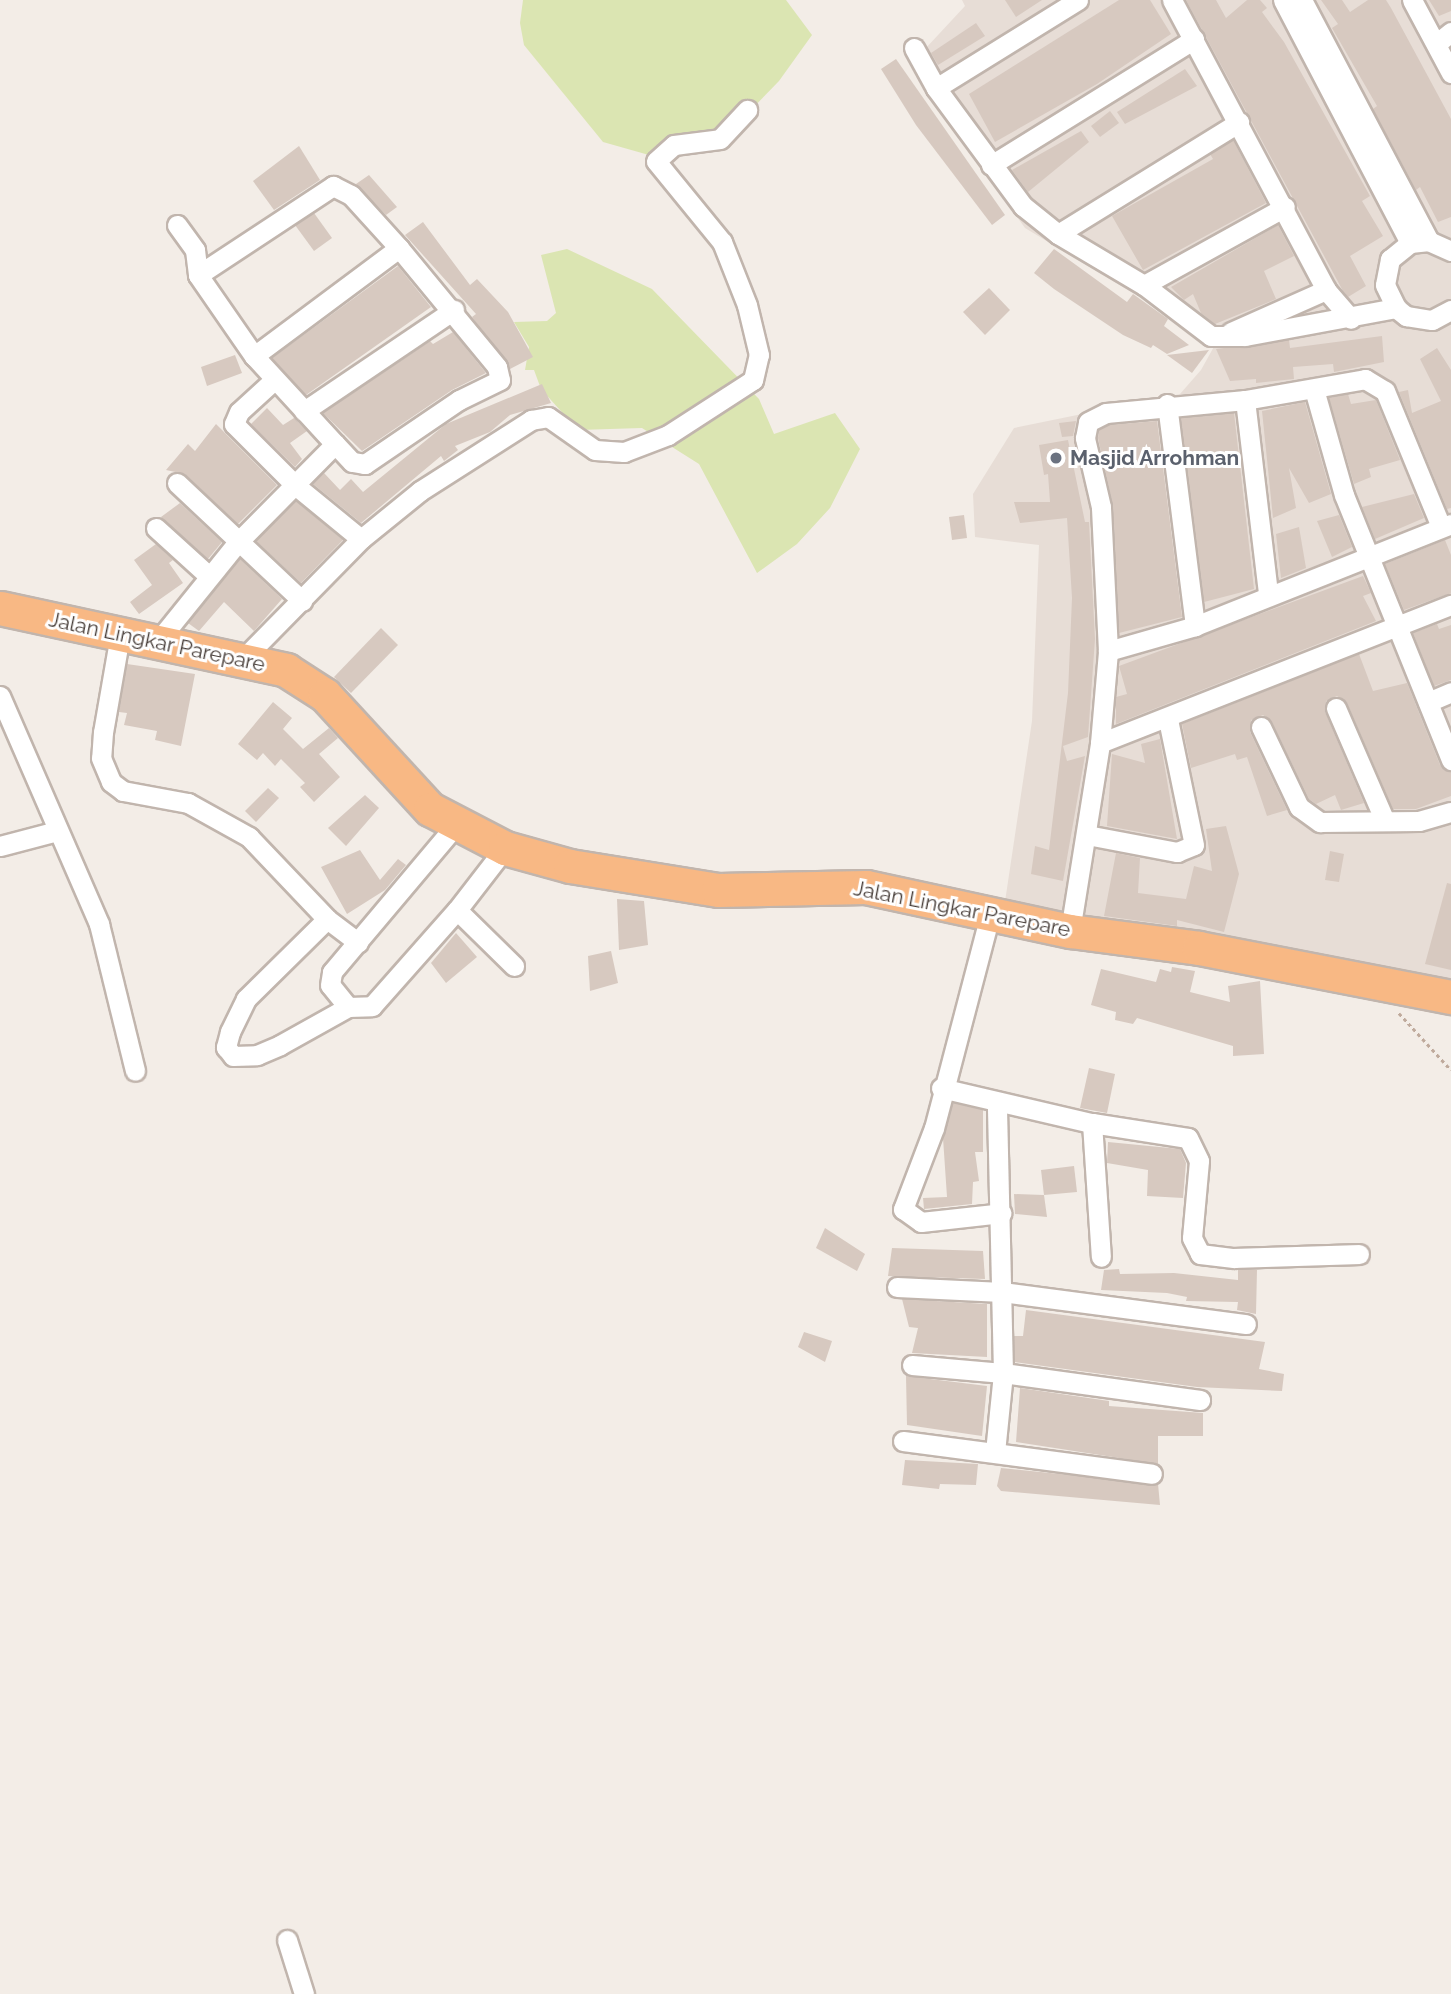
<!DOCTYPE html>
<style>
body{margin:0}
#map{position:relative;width:1451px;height:1994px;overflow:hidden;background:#f3ede7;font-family:Raleway,sans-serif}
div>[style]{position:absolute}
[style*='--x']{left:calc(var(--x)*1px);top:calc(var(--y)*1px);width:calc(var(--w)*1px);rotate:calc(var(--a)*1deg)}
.residential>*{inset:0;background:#e7ddd6}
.green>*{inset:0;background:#dbe5b2}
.building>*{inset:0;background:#d7c9c0}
.path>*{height:2.5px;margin-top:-1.25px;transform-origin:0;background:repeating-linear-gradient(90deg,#bfaa9c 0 3.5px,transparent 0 7px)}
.roads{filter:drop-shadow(2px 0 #c1b5ad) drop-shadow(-2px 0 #c1b5ad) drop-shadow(0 2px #c1b5ad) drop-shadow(0 -2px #c1b5ad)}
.minor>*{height:19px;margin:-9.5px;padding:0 9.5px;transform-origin:9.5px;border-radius:9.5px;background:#fff}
.trunk>*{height:33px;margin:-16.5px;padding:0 16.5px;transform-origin:16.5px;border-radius:16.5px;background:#f8b884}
.dots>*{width:19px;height:19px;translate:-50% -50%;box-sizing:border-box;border:4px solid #fff;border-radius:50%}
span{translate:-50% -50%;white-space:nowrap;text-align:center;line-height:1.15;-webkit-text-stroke:6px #fff;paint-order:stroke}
.worship-label{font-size:21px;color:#5b616d;font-weight:700}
.left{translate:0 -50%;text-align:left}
.street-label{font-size:21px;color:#463c37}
</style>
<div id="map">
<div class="residential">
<div style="clip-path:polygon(962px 0,1451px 0,1451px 1003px,1003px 915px,1032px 721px,1039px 545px,975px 537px,973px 494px,1014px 428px,1180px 394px,1201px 370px,1216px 343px,1025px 228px,959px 137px,912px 63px,965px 6px)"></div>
</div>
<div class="green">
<div style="clip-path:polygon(523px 0,786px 0,812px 35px,779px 81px,745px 116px,656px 157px,603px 142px,524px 45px,520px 23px)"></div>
<div style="clip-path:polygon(567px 249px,652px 289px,759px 399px,774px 434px,835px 413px,860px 449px,830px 508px,797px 544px,757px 573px,699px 464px,642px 428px,578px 430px,541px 389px,534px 370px,525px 370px,529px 347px,514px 322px,547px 321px,556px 313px,541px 255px)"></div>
</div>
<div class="building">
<div style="clip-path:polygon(1005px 0,1042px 0,1016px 17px)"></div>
<div style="clip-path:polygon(1119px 0,1150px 0,1171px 34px,1097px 84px,995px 142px,969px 94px)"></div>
<div style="clip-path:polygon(1186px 0,1216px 0,1226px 18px,1247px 0,1260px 0,1267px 8px,1262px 12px,1284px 42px,1370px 196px,1362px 201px,1383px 236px,1350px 256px,1366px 286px,1348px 297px,1343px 291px)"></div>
<div style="clip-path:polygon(1321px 0,1342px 0,1350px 12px,1368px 0,1386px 0,1391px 8px,1451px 119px,1451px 217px,1438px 222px,1420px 187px,1416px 190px,1373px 109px,1377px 106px,1332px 28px,1338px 24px)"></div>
<div style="clip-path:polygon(1429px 0,1451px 0,1451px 11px,1439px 16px)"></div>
<div style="clip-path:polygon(976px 23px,985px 36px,938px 65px,931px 53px)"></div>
<div style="clip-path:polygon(896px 59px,1005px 215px,992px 225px,916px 125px,881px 69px)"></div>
<div style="clip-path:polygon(1185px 69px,1197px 86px,1125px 124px,1117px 112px)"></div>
<div style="clip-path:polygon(1110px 111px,1119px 123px,1100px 137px,1091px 126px)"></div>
<div style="clip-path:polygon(1081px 131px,1089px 142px,1028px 192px,1012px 170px)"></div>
<div style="clip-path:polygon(1233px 140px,1266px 203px,1143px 270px,1112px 216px,1213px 159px,1210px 154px)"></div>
<div style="clip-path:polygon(299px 146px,320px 180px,274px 210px,253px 181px)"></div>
<div style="clip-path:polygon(369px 175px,397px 207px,386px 215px,356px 184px)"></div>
<div style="clip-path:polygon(314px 213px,332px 238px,314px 251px,295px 225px)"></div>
<div style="clip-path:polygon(423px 222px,470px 285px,477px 279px,508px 312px,533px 357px,510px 369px,472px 317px,476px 314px,405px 235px)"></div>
<div style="clip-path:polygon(1278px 225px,1294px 256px,1264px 271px,1276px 299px,1215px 324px,1201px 313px,1193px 294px,1184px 300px,1171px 287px)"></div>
<div style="clip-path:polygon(1054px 249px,1127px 302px,1133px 294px,1168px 319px,1164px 326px,1189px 345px,1167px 354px,1153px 345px,1151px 348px,1123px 335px,1054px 289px,1034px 273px)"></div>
<div style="clip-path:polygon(398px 266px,431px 307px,306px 395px,272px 358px)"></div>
<div style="clip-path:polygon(989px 288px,1010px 310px,985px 335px,963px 312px)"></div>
<div style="clip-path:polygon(453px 332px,486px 373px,452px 390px,362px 451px,323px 413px,430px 341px,433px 344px)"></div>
<div style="clip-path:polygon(1382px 336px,1384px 362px,1334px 372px,1333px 364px,1293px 367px,1294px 379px,1256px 383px,1256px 379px,1230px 381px,1216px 349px,1289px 340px,1290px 348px)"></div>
<div style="clip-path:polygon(1437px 348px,1451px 370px,1451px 508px,1447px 509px,1399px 392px,1408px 390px,1412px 413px,1441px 401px,1420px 359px)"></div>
<div style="clip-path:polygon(1209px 350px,1192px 373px,1167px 355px)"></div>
<div style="clip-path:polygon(235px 355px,242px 373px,207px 386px,201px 367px)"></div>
<div style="clip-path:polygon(542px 384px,551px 403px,510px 415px,490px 432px,455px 446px,458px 450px,444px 461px,441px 456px,361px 523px,313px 484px,324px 473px,340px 490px,351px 479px,363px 492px,446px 424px)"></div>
<div style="clip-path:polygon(1348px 394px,1351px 404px,1376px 400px,1400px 460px,1369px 469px,1371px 477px,1354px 484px,1329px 398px)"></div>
<div style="clip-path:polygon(1305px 402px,1331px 494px,1309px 503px,1289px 468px,1296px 508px,1273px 518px,1262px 411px)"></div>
<div style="clip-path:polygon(267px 408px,283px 425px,294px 418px,307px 431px,290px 443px,302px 459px,295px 467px,251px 424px)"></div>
<div style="clip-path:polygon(1234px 413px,1254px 589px,1204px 602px,1181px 418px)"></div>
<div style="clip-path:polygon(1076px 421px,1073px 436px,1062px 437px,1059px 423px)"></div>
<div style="clip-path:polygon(1157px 421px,1182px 617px,1119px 633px,1113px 506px,1098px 438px,1099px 430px,1109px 425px)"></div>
<div style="clip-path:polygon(216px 424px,277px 485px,238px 524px,185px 474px,166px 470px,188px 444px,195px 451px)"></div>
<div style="clip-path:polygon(1068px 440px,1085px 522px,1089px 522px,1095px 639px,1088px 737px,1063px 746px,1067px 761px,1085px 756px,1063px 881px,1031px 874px,1035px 846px,1049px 850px,1068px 693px,1072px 598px,1067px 518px,1020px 523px,1014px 502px,1050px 502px,1048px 474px,1044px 475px,1039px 445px)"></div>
<div style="clip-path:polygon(1414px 494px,1424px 518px,1375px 539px,1362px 507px)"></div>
<div style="clip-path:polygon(296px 501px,343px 540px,301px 583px,256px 541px)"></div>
<div style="clip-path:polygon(180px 503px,222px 542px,208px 559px,161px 517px)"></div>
<div style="clip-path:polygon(964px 515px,967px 538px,952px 540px,949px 517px)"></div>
<div style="clip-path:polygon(1339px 515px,1352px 547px,1332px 557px,1317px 521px)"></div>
<div style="clip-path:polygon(1299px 527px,1306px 568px,1281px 578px,1276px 534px)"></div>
<div style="clip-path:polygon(1445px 540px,1451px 555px,1451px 593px,1404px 610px,1385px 564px)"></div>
<div style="clip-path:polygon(156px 544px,173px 560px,169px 563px,183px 583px,139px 614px,130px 602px,152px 585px,134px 560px)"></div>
<div style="clip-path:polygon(240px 559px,282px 599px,254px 631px,224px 602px,199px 631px,188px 623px)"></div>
<div style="clip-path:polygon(1363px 576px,1371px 593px,1363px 596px,1376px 621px,1116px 724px,1116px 697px,1127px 694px,1119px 666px)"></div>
<div style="clip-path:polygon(1437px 624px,1439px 629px,1451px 625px,1451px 680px,1434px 686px,1413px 633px)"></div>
<div style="clip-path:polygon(381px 628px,398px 645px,351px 693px,334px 677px)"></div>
<div style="clip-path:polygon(1359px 654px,1373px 691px,1407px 683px,1440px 765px,1451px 772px,1451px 796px,1416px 809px,1393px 809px,1347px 703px,1337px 696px,1326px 701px,1325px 712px,1364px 803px,1341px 810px,1335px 795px,1316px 804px,1309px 799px,1272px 722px,1263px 715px,1251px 720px,1250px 732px,1287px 810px,1267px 816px,1247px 757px,1237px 760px,1235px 754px,1191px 768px,1182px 724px)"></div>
<div style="clip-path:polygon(127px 664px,195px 674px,181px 746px,155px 740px,157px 731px,124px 725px,127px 713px,119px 712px)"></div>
<div style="clip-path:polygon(273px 702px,292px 718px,283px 729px,303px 749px,329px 728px,338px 738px,319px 754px,340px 777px,314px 802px,300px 787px,305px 783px,281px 759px,275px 766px,263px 753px,257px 760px,238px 744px)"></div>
<div style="clip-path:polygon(1160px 739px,1177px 839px,1107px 826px,1112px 754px,1145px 763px,1141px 744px)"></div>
<div style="clip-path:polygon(268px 788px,279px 798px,256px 822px,245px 811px)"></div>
<div style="clip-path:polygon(365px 795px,379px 808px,346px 846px,328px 828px)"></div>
<div style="clip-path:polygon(1226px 826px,1239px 874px,1224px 932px,1177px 920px,1177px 926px,1104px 916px,1116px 853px,1140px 858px,1138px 893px,1186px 899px,1194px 866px,1212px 871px,1206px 829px)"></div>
<div style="clip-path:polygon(360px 850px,380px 880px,398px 859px,406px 865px,385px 890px,347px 914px,321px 867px)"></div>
<div style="clip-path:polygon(1330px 851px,1344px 854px,1339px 882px,1325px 880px)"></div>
<div style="clip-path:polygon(1447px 883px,1451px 884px,1451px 970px,1425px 964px)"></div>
<div style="clip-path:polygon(617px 899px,644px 901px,648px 945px,619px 950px)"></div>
<div style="clip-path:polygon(456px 933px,477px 957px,446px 983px,431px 963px)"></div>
<div style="clip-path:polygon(611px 951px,618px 983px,590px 991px,588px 956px)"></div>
<div style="clip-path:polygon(1172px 967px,1195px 971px,1190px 992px,1230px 1002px,1228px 986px,1260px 981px,1264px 1054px,1233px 1056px,1233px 1046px,1137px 1018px,1133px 1024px,1115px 1020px,1116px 1012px,1091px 1005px,1101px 969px,1156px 982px,1160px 969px,1171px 972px)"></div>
<div style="clip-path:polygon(1089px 1068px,1115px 1074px,1107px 1113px,1080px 1108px)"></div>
<div style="clip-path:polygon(953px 1103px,983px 1110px,983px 1152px,975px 1152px,979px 1181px,973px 1182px,972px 1204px,924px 1209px,923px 1198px,947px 1197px,943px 1138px)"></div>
<div style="clip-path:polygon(1108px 1142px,1180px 1149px,1186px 1163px,1183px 1198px,1147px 1196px,1148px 1170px,1107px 1163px)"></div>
<div style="clip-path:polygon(1074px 1166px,1077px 1192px,1044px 1195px,1041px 1170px)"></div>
<div style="clip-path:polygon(1014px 1194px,1044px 1195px,1047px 1217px,1015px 1214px)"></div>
<div style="clip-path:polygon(825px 1228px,865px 1254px,857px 1271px,816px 1248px)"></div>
<div style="clip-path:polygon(892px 1248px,983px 1251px,985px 1279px,888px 1276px)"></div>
<div style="clip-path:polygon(1119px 1269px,1120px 1274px,1174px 1273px,1238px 1280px,1238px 1270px,1257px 1270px,1256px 1314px,1237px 1310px,1238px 1302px,1186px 1301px,1187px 1297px,1167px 1293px,1101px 1290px,1104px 1270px)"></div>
<div style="clip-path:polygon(902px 1299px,987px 1304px,987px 1357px,912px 1353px,918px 1328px,909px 1327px)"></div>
<div style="clip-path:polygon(1026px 1310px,1265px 1342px,1259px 1369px,1284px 1374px,1282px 1391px,1197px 1387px,1015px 1362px,1014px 1336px,1023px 1336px)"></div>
<div style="clip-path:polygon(804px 1332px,832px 1341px,825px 1362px,798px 1347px)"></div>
<div style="clip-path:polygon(906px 1376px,987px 1386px,982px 1436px,907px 1425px)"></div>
<div style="clip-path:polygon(1020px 1388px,1109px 1401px,1109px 1406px,1203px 1413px,1203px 1436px,1158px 1436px,1158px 1464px,1016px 1442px)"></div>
<div style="clip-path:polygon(905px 1460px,978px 1464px,976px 1485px,940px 1484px,939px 1489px,902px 1485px)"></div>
<div style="clip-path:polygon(1001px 1468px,1158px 1484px,1160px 1505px,1001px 1491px,997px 1486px)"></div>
</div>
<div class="path">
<div style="--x:1399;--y:1013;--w:77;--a:47.6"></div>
</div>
<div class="roads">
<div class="minor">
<div style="--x:1078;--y:0;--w:167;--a:148.2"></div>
<div style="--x:936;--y:88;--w:147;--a:53.6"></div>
<div style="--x:1023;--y:206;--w:45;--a:38.7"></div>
<div style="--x:1058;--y:234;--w:100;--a:30.7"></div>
<div style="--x:1144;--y:285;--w:84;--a:37.3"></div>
<div style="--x:1211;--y:336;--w:34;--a:0"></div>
<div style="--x:1245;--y:336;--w:154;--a:-10.5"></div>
<div style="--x:1172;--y:0;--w:328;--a:62"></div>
<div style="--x:1326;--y:290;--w:38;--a:49"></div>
<div style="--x:1283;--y:0;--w:274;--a:62.4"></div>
<div style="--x:1302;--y:0;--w:272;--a:62.2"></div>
<div style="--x:1412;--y:0;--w:83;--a:61.9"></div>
<div style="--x:1436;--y:44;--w:19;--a:-39"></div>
<div style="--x:914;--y:48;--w:46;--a:61.2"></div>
<div style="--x:991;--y:165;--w:239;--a:-31.8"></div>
<div style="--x:177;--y:225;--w:31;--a:54"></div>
<div style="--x:195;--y:250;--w:25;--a:83"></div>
<div style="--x:1058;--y:234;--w:213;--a:-31.7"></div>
<div style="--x:1451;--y:251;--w:24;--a:-156"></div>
<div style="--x:1429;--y:241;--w:19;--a:174"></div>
<div style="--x:1410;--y:243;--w:26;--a:141"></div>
<div style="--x:1390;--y:259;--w:26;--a:101"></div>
<div style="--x:1385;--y:285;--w:25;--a:64"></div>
<div style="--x:1396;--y:308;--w:13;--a:39"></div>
<div style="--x:1406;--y:316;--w:26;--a:9"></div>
<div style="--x:1432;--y:320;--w:21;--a:-28"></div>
<div style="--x:1144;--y:285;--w:161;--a:-29"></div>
<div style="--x:1231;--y:332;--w:104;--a:-23.9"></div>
<div style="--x:254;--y:356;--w:98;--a:-124.7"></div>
<div style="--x:198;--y:275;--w:162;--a:-33.4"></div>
<div style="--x:333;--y:186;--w:20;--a:27"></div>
<div style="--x:351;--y:195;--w:72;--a:47.8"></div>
<div style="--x:274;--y:380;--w:47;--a:137.6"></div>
<div style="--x:239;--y:412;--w:13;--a:113"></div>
<div style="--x:234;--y:424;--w:86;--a:45"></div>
<div style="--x:295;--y:485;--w:85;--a:39.3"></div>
<div style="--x:1314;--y:389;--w:110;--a:74.2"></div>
<div style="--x:1344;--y:495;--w:286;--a:68"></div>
<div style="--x:1245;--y:400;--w:195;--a:83.2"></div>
<div style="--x:1167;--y:404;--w:224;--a:82.8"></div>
<div style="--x:304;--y:411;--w:181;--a:-34"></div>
<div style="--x:177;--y:483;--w:172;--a:43.3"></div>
<div style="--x:156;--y:528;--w:72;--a:42.2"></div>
<div style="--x:120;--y:635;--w:98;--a:99.9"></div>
<div style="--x:103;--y:732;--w:26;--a:94"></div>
<div style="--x:101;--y:758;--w:26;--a:67"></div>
<div style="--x:111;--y:782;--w:15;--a:37"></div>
<div style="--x:123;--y:791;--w:66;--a:10.5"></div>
<div style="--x:188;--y:803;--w:70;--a:29.1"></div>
<div style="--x:249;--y:837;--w:113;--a:46.4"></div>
<div style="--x:327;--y:919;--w:114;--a:135.4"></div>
<div style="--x:246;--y:999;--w:37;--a:116"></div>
<div style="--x:230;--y:1032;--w:16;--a:105"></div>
<div style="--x:226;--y:1047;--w:11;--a:52"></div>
<div style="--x:233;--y:1056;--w:24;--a:-2"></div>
<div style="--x:257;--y:1055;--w:25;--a:-23"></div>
<div style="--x:280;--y:1045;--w:78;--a:-29.2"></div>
<div style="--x:348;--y:1007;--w:24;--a:-2"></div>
<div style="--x:372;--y:1006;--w:128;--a:-48.5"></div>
<div style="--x:457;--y:910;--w:78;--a:-52.3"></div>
<div style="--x:158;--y:641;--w:127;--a:-51.1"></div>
<div style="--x:238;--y:542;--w:138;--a:-45.3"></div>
<div style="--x:335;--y:444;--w:120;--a:-132.6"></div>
<div style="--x:254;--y:356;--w:181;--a:-36.7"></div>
<div style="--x:399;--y:248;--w:154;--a:50.5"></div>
<div style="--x:497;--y:367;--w:13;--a:77"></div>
<div style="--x:500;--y:380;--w:46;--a:154"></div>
<div style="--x:459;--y:400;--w:114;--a:145.8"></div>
<div style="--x:365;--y:464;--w:13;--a:-171"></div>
<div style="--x:352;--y:462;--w:25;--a:-133"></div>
<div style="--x:1108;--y:651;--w:91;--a:-16"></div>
<div style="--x:1195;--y:626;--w:276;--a:-21.7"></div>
<div style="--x:244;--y:658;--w:167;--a:-45.5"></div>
<div style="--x:361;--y:539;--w:76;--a:-39.1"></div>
<div style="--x:420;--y:491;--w:132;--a:-32.6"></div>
<div style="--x:531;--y:420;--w:17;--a:-10"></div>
<div style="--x:548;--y:417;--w:57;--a:35.1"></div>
<div style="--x:595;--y:450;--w:29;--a:4"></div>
<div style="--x:624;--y:452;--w:47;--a:-21.1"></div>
<div style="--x:668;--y:435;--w:101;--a:-32.9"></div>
<div style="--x:753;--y:380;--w:26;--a:-77"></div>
<div style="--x:759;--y:355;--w:51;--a:-103.5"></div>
<div style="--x:747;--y:305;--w:68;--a:-111.6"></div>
<div style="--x:722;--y:242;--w:104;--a:-129.2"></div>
<div style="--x:656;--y:161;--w:24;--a:-42"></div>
<div style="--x:674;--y:145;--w:46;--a:-7.4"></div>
<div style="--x:720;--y:139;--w:40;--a:-47"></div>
<div style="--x:0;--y:696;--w:249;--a:66.5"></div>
<div style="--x:99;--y:924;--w:151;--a:76.2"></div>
<div style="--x:1428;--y:702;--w:25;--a:-23"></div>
<div style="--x:1336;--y:708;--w:123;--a:66.6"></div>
<div style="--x:1261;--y:727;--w:89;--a:64.6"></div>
<div style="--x:1299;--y:807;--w:26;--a:36"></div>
<div style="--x:1320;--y:822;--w:99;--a:-0.6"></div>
<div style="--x:1419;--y:821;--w:33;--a:-16"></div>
<div style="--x:1100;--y:743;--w:377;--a:-21.5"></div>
<div style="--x:1087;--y:835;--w:92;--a:10.7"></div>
<div style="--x:1177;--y:852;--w:18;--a:-22"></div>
<div style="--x:1194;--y:845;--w:129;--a:-101.7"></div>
<div style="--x:0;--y:846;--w:59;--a:-14.7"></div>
<div style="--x:457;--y:910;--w:80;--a:44.5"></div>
<div style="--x:991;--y:911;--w:224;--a:104.7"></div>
<div style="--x:934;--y:1128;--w:87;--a:110.9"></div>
<div style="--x:903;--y:1209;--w:22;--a:36"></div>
<div style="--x:921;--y:1222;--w:81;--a:-6.3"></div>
<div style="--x:327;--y:919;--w:39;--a:37"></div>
<div style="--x:1070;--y:931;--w:190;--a:-80.9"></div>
<div style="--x:1100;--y:743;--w:92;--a:-85"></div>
<div style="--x:1108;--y:651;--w:144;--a:-92.8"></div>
<div style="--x:1101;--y:507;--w:71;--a:-103.1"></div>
<div style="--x:1085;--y:438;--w:16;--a:-79"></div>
<div style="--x:1088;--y:422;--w:20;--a:-27"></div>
<div style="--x:1106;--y:413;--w:140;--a:-5.3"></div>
<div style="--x:1245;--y:400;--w:122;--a:-9.9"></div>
<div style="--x:1365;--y:379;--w:23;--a:31"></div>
<div style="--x:1385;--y:391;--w:147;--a:67.6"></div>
<div style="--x:348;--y:1007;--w:28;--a:-129"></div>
<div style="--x:330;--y:985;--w:13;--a:-81"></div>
<div style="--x:332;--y:972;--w:191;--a:-49.9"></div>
<div style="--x:941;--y:1088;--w:155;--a:13.1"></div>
<div style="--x:1092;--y:1123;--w:97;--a:8.9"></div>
<div style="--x:1188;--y:1138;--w:25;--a:64"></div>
<div style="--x:1199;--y:1161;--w:77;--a:95.2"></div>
<div style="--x:1192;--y:1238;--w:18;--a:63"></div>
<div style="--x:1200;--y:1254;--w:34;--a:7"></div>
<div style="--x:1234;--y:1258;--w:125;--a:-1.8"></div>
<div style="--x:1092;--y:1123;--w:134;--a:86.2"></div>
<div style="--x:897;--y:1287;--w:105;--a:2.7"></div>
<div style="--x:1002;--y:1292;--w:246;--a:7.5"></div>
<div style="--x:912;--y:1365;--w:91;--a:5"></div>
<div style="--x:1003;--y:1373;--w:199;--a:7.8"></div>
<div style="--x:903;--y:1441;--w:251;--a:7.5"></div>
<div style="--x:995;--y:1452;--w:79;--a:-84.2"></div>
<div style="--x:1003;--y:1373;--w:271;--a:-91.3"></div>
<div style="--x:287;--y:1940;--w:57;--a:72.5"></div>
</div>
<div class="trunk">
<div style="--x:0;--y:608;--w:293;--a:12.2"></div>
<div style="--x:286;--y:670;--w:46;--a:32.7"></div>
<div style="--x:325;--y:695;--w:155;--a:47.4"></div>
<div style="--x:430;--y:809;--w:85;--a:27.5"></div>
<div style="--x:505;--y:848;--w:67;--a:15.5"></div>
<div style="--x:570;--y:866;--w:150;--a:9.2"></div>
<div style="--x:718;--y:890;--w:148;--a:-1.2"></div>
<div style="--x:866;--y:887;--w:209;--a:12.2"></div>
<div style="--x:1070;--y:931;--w:130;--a:7.5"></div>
<div style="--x:1199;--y:948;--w:257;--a:11"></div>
</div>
</div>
<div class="dots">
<div style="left:1056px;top:458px;background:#6b7280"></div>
</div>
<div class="worship-label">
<span class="left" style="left:1070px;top:458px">Masjid Arrohman</span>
</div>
<div class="street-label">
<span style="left:157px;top:642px;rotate:12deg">Jalan Lingkar Parepare</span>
<span style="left:962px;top:909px;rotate:11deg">Jalan Lingkar Parepare</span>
</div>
</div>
